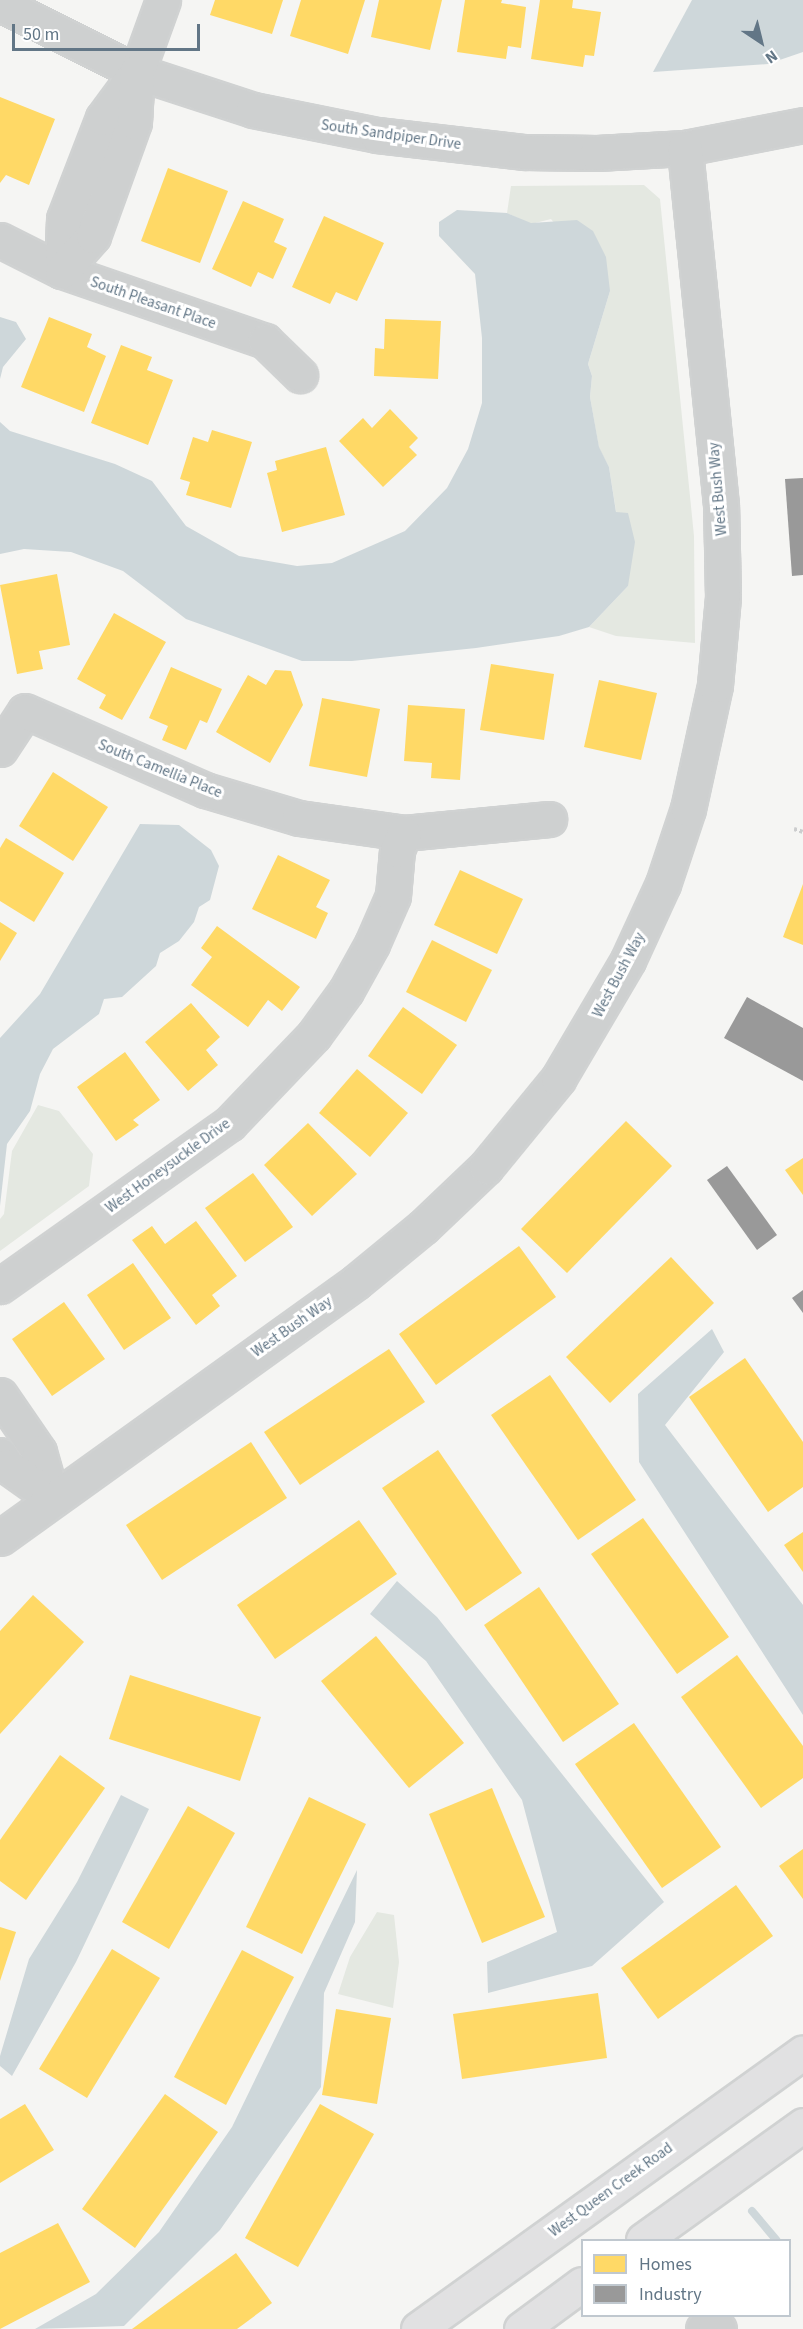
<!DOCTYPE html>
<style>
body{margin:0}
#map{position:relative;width:803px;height:2329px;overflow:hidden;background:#f5f5f3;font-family:"Source Sans 3",sans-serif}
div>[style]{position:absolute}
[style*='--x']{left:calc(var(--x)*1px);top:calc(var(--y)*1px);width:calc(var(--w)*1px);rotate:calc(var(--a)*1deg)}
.green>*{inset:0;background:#e4e8e1}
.water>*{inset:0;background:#ced7da}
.homes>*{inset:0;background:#ffd966}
.industry>*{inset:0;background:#999}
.stream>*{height:8px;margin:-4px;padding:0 4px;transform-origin:4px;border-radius:4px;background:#ced7da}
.path>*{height:4px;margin-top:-2px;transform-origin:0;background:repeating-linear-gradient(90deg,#cccdce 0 3px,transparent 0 6px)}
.roads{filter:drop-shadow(2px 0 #d0d2d2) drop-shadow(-2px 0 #d0d2d2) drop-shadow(0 2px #d0d2d2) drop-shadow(0 -2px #d0d2d2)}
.minor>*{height:33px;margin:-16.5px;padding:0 16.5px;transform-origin:16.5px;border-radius:16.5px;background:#ced0d0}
.major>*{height:33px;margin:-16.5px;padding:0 16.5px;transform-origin:16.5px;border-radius:16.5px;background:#e1e1e2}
span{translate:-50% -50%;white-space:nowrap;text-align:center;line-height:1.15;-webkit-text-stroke:6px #fff;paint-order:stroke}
.street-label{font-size:15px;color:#627686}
.legend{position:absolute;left:581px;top:2239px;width:210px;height:78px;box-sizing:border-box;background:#fff;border:2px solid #c0c8cf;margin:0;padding:8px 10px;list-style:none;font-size:18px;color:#627686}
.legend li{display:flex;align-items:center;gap:12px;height:30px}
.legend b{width:30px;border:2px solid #c0c8cf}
.north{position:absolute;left:731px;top:12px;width:60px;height:60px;-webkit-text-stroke:4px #fff;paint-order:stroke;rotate:145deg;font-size:16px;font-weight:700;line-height:24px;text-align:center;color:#627686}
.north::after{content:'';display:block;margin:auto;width:21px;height:27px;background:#627686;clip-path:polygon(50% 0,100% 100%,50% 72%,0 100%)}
.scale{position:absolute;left:12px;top:24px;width:188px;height:27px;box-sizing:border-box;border:3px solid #627686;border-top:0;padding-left:8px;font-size:18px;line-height:21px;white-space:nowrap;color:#627686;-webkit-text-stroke:4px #fff;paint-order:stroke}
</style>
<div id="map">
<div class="green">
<div style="clip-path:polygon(644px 185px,660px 199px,694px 536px,695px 643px,616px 636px,589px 627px,628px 586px,609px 467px,599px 448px,590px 397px,592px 376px,588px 364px,610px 291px,551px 219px,531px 224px,507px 213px,511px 186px)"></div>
<div style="clip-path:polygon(38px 1105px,59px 1111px,93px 1154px,89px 1186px,0 1251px,0 1219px,4px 1214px,12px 1151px)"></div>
<div style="clip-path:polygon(377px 1912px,394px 1915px,399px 1962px,393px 2008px,338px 1994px,350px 1957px)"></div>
</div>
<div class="water">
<div style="clip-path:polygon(692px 0,803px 0,803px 52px,768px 64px,653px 72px)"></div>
<div style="clip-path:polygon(457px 210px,507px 213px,531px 223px,577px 220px,593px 231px,606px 257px,610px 291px,588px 364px,592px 376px,590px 397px,599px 447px,609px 467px,616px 512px,628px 513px,635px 542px,628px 586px,589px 627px,559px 636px,476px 648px,352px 661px,302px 661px,186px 619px,123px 571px,71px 552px,24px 549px,0 554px,0 422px,10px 431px,115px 464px,152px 481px,186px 526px,239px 556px,297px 566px,332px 563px,405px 531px,447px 488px,468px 449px,482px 403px,482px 338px,475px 274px,439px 236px,439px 222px)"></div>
<div style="clip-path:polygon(0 317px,16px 322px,26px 339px,3px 367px,0 379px)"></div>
<div style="clip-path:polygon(140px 824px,179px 825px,211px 850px,219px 866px,210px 900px,199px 907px,194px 922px,179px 941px,160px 953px,156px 966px,122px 997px,104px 999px,99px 1014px,53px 1049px,40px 1074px,30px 1111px,7px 1144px,0 1206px,0 1038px,40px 994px)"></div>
<div style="clip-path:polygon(712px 1329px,724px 1352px,665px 1425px,803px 1605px,803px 1715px,639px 1462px,638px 1394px)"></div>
<div style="clip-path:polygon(397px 1581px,437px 1617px,664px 1902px,592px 1966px,488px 1993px,487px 1962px,557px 1932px,522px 1800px,426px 1661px,370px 1614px)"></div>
<div style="clip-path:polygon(121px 1795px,149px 1809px,76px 1962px,12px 2076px,0 2066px,0 2056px,29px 1959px,77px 1882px)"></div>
<div style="clip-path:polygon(357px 1870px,355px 1922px,324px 1993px,321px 2087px,220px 2230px,124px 2326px,35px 2329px,96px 2294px,159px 2232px,232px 2127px)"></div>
</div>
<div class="homes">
<div style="clip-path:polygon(215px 0,283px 0,272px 34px,210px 15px)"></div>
<div style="clip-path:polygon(301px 0,365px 0,348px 54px,290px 36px)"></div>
<div style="clip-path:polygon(379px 0,442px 0,430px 50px,371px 37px)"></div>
<div style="clip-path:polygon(465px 0,502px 0,501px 3px,526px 7px,521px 48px,508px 46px,506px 59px,457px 52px)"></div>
<div style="clip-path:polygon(540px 0,573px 0,572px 8px,601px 12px,594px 56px,585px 55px,583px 67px,531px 59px)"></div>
<div style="clip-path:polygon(0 97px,55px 119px,29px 185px,6px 175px,0 183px)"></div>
<div style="clip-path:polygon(168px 168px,228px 191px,200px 263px,141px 241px)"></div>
<div style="clip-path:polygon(243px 201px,284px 219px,274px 242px,287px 248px,273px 279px,258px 272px,251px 287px,212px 269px)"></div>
<div style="clip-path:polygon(324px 216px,384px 243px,357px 301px,336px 292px,330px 304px,292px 287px)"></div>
<div style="clip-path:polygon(49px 317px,92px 334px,87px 347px,106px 356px,84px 412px,21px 387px)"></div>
<div style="clip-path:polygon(385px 319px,441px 321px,438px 379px,374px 376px,375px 348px,384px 349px)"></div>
<div style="clip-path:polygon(121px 345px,152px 357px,147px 370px,173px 380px,148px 445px,91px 423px)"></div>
<div style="clip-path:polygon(390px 409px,418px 438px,409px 447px,417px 455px,383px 487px,339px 441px,363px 418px,372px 428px)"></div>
<div style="clip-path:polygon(212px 430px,252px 442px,231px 508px,186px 495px,190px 482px,180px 479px,193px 437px,208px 442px)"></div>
<div style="clip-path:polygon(326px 447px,345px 515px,282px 532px,267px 473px,277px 470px,275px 461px)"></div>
<div style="clip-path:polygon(57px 574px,70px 645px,39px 651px,43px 669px,17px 674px,0 585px)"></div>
<div style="clip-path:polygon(114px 613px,166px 642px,122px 720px,99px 708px,106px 695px,77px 679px)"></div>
<div style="clip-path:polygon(491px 664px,554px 674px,544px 740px,480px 730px)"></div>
<div style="clip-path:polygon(171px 667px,222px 689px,207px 723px,200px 720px,186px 750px,162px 740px,168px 726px,149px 718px)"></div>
<div style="clip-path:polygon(275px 670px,291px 671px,303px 705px,270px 763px,216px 732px,248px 675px,266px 685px)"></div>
<div style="clip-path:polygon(599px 680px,657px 693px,641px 760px,584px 747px)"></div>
<div style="clip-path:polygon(322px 698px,380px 709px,367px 777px,309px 766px)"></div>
<div style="clip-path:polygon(408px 705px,465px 709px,460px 780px,431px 778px,432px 763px,404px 761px)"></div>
<div style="clip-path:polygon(53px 772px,108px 807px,73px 861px,19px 826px)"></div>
<div style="clip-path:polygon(6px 838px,64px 873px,34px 922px,0 901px,0 848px)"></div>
<div style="clip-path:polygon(278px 855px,330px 880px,316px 907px,328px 913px,316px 939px,252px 909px)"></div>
<div style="clip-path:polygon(460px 870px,523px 899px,497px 954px,434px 925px)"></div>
<div style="clip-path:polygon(803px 884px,803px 945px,783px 937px)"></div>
<div style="clip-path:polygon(0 922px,17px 933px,0 961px)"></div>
<div style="clip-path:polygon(217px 926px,300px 987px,282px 1011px,268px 1000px,248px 1027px,191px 985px,212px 957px,201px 948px)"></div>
<div style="clip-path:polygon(432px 940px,492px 970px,466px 1022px,406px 992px)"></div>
<div style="clip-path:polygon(191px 1003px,220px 1037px,206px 1050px,218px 1065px,188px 1091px,145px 1042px)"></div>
<div style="clip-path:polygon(403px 1007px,457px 1045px,422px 1094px,368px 1056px)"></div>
<div style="clip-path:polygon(125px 1052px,160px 1100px,133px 1120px,139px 1125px,116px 1141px,77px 1087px)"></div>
<div style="clip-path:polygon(357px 1069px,408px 1113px,370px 1157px,319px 1113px)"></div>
<div style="clip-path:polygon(626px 1121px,672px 1166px,567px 1273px,521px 1229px)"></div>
<div style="clip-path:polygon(308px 1123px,357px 1174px,312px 1216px,264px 1165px)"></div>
<div style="clip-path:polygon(803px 1158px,803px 1195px,785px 1170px)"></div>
<div style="clip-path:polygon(253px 1173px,293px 1227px,245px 1262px,205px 1208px)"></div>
<div style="clip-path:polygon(196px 1221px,237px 1276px,212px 1295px,220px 1306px,196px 1325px,132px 1240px,152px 1226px,165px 1244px)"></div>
<div style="clip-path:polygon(519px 1246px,556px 1297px,436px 1385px,399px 1334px)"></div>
<div style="clip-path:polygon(671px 1257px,714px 1303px,610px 1403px,566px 1357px)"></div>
<div style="clip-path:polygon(133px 1263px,171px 1318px,124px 1350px,87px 1295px)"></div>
<div style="clip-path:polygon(64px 1302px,105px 1359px,52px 1396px,12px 1339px)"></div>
<div style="clip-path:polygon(389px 1349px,425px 1402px,300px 1485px,264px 1432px)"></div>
<div style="clip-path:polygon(745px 1358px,803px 1442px,803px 1487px,768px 1512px,689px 1397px)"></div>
<div style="clip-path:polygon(550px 1375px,636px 1500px,578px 1540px,491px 1415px)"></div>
<div style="clip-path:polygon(251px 1442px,287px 1498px,162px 1580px,126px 1525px)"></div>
<div style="clip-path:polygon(438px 1450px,522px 1573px,466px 1611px,382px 1488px)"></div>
<div style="clip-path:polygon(643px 1518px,729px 1637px,677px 1674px,591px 1554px)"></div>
<div style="clip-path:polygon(359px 1520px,397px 1574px,275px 1659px,237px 1605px)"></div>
<div style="clip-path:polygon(803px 1532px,803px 1572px,784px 1545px)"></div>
<div style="clip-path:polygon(539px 1587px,619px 1704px,563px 1742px,484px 1625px)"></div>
<div style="clip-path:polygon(33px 1595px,84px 1642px,0 1734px,0 1631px)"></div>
<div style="clip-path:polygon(376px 1636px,464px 1743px,409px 1788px,321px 1681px)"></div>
<div style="clip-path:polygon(737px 1655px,803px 1746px,803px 1778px,761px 1808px,681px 1697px)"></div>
<div style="clip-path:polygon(130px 1675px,261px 1717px,240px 1781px,109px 1739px)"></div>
<div style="clip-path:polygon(634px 1723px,721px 1847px,662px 1888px,575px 1764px)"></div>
<div style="clip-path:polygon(60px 1755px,105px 1788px,26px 1900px,0 1881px,0 1840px)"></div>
<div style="clip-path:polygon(492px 1788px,545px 1917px,482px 1943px,429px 1814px)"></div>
<div style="clip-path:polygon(309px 1797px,366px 1824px,302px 1954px,246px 1927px)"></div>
<div style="clip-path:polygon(188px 1806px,235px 1833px,169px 1949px,122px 1922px)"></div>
<div style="clip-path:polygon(803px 1849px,803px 1899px,779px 1866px)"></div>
<div style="clip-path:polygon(736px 1885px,773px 1936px,658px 2019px,621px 1968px)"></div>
<div style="clip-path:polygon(0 1927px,16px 1932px,0 1981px)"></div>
<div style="clip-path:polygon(112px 1949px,160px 1978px,87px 2098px,39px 2069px)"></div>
<div style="clip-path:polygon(242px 1950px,294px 1977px,226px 2105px,174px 2077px)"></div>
<div style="clip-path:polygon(598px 1993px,607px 2058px,462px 2079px,453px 2014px)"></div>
<div style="clip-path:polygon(336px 2009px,391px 2018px,377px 2104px,322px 2095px)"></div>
<div style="clip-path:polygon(165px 2094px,218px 2132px,135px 2248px,82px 2209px)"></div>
<div style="clip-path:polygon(25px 2104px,54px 2150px,0 2183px,0 2119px)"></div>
<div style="clip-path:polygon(320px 2104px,374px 2134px,298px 2267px,245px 2238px)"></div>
<div style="clip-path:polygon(58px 2223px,90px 2282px,0 2329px,0 2253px)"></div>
<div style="clip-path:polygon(236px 2253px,272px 2303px,237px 2329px,132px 2329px)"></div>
</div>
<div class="industry">
<div style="clip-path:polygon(803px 478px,803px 575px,792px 576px,785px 479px)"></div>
<div style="clip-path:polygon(747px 997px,803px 1028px,803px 1081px,724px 1038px)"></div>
<div style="clip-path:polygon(727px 1166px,777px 1235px,757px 1250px,707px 1180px)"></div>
<div style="clip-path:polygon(803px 1290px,803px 1313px,792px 1298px)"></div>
</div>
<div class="stream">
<div style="--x:752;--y:2211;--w:38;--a:50"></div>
</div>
<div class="path">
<div style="--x:794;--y:829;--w:9;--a:18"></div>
</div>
<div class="roads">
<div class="minor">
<div style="--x:0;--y:4;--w:153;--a:26.4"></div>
<div style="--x:137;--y:72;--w:122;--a:18.1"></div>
<div style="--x:253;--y:110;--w:126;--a:11.4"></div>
<div style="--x:377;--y:135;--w:149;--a:6.6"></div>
<div style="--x:525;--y:152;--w:72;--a:0.8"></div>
<div style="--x:597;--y:153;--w:88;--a:-3.3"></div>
<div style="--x:685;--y:148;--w:120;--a:-11"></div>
<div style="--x:0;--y:240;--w:69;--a:26.6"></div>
<div style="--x:62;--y:271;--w:215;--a:19"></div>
<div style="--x:265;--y:341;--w:49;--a:44.2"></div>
<div style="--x:62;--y:271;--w:52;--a:-87.8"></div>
<div style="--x:64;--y:219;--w:108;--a:-68.9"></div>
<div style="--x:103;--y:118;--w:57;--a:-53.5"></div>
<div style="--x:137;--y:72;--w:77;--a:-70.1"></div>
<div style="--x:62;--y:271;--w:47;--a:-48.5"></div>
<div style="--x:93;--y:236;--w:121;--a:-70.2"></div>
<div style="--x:134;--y:122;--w:50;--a:-86.6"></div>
<div style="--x:0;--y:749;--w:45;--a:-56.7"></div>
<div style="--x:25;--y:711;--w:197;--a:23.7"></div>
<div style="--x:205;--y:790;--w:98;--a:16.6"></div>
<div style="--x:299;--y:818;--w:106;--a:8.1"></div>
<div style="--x:404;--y:833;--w:146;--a:-5.5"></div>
<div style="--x:0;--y:1286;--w:281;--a:-35.3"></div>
<div style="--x:229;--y:1124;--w:123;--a:-46.3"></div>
<div style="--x:314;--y:1035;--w:54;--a:-54"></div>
<div style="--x:346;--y:991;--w:54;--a:-61"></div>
<div style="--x:372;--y:944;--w:52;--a:-66.4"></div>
<div style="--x:393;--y:896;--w:46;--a:-85"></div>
<div style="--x:397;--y:850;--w:18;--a:-68"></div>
<div style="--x:0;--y:1395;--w:69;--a:55.6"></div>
<div style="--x:39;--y:1452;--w:48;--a:74.2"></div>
<div style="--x:0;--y:1455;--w:13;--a:58"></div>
<div style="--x:7;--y:1466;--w:55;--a:35.4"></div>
<div style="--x:0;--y:1538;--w:438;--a:-35.7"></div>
<div style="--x:356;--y:1282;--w:87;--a:-39.4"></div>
<div style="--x:423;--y:1227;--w:87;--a:-43.6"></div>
<div style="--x:486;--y:1167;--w:114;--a:-50.7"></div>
<div style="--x:558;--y:1079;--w:138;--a:-59.5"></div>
<div style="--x:628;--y:960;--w:84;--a:-65.3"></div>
<div style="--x:663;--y:884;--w:79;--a:-71.6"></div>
<div style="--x:688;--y:809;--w:127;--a:-77.7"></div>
<div style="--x:715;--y:685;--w:88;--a:-84.8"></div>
<div style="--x:723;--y:597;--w:92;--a:-91.2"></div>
<div style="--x:721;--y:505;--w:359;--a:-95.8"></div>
<div style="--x:703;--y:2329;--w:12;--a:-14"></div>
<div style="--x:715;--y:2326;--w:5;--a:37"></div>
</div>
<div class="major">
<div style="--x:643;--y:2240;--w:197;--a:-35.7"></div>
<div style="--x:418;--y:2329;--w:474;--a:-35.7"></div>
<div style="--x:521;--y:2329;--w:76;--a:-36.4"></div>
</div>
</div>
<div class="street-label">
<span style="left:391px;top:135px;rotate:8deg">South Sandpiper Drive</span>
<span style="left:153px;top:303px;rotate:19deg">South Pleasant Place</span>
<span style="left:718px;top:489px;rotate:-95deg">West Bush Way</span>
<span style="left:160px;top:769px;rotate:22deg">South Camellia Place</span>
<span style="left:619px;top:975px;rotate:-62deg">West Bush Way</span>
<span style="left:168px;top:1166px;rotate:-36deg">West Honeysuckle Drive</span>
<span style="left:292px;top:1327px;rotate:-35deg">West Bush Way</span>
<span style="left:611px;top:2190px;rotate:-36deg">West Queen Creek Road</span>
</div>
<ul class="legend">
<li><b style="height:16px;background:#ffd966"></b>Homes</li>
<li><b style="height:16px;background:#999"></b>Industry</li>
</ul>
<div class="north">N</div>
<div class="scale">50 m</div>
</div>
